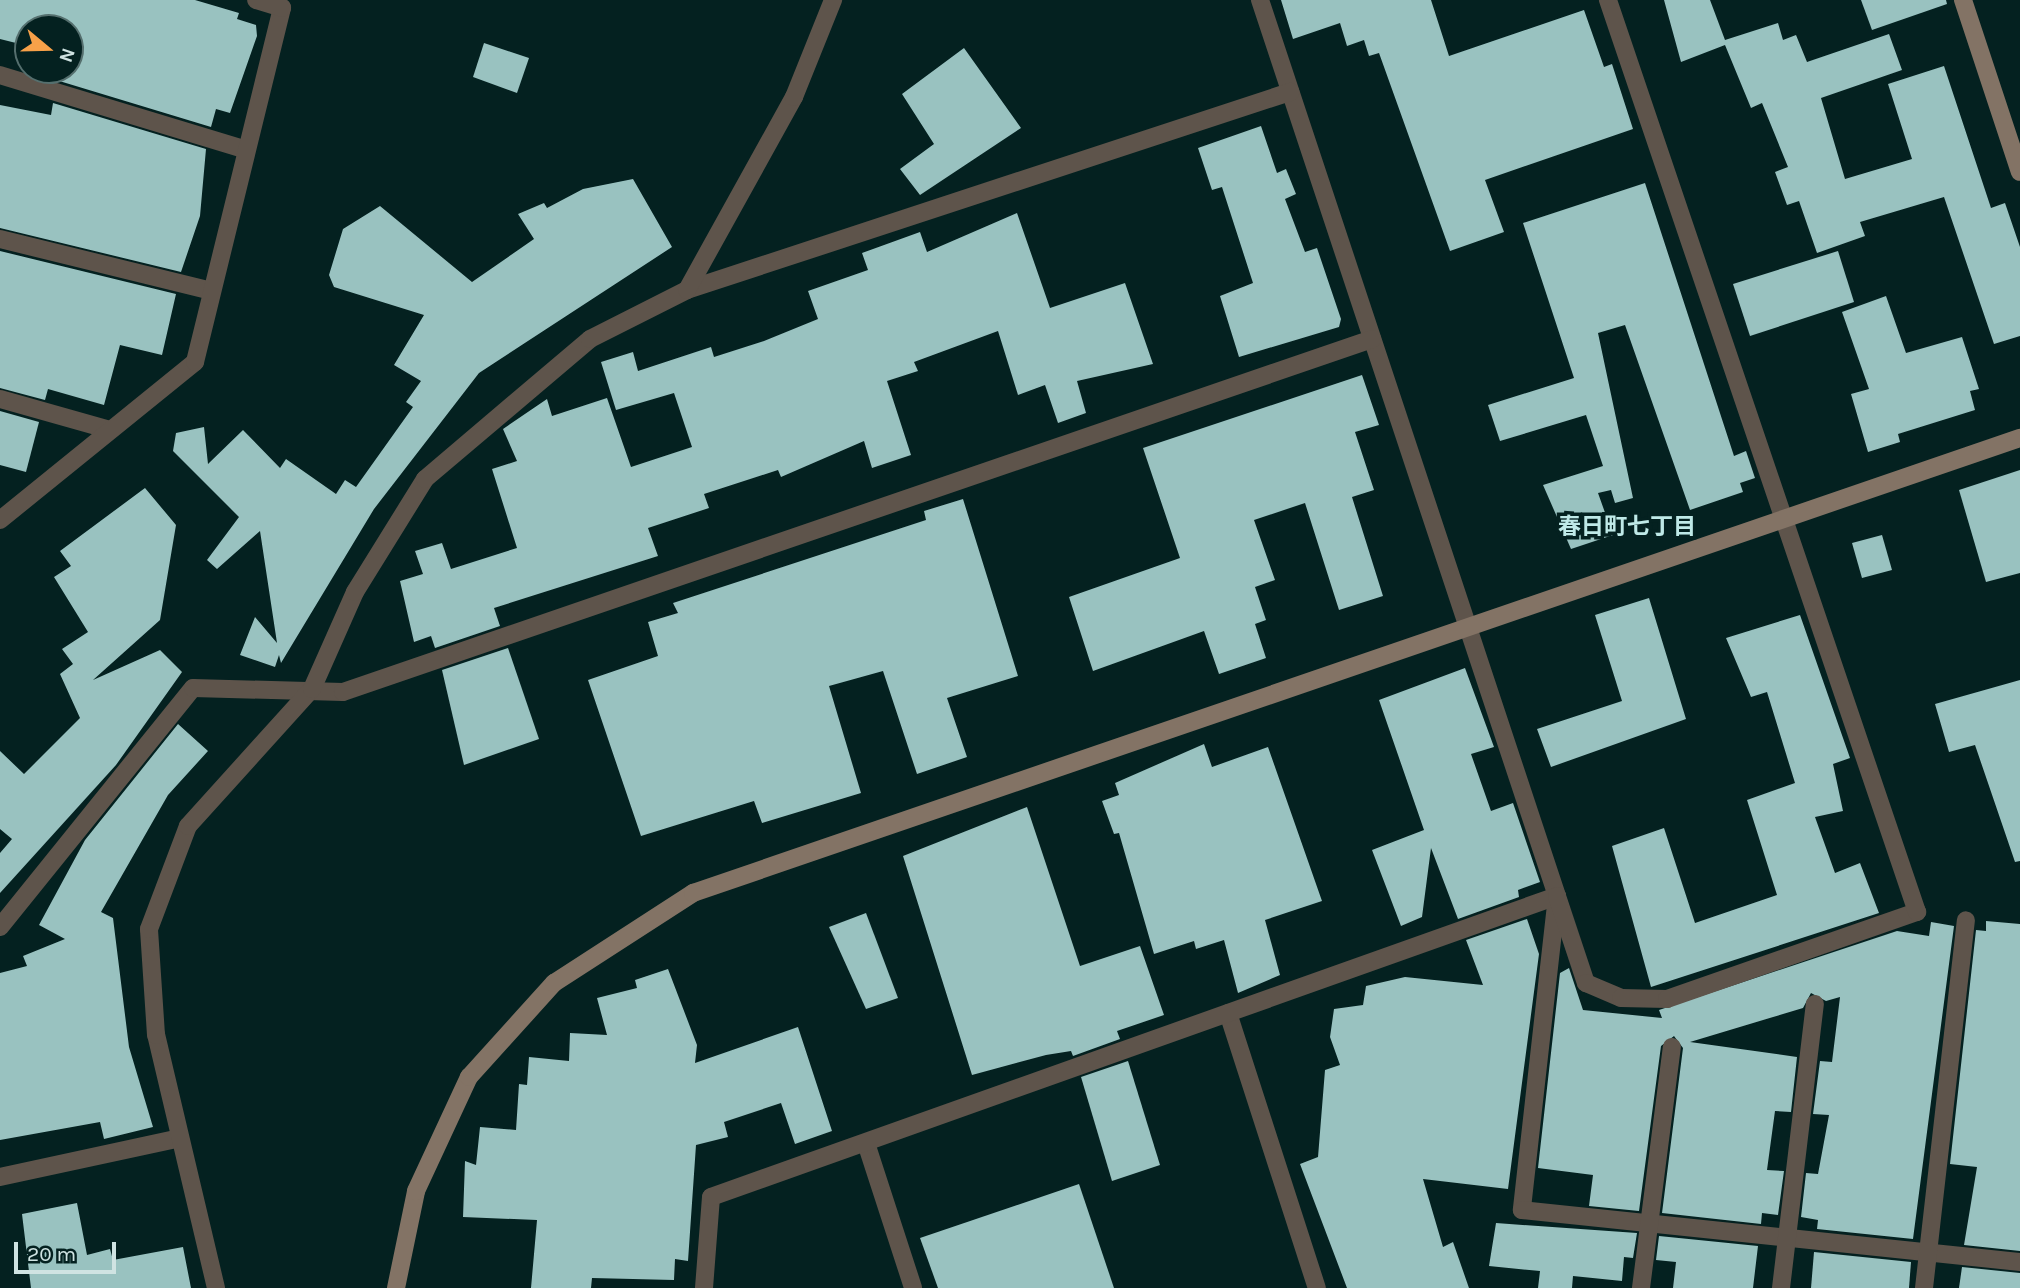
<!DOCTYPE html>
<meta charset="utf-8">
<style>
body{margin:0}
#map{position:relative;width:2020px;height:1288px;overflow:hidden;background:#042120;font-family:Karla,"Noto Sans JP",sans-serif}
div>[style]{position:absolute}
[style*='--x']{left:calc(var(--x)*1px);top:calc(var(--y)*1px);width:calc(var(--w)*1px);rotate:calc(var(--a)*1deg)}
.building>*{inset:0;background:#99c2c0}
.street>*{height:18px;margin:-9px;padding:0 9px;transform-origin:9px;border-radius:9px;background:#5e544b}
.secondary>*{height:18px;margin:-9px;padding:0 9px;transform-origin:9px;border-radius:9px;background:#837365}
span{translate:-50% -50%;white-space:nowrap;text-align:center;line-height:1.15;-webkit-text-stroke:7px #042120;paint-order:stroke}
.neighbourhood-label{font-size:23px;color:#bfe9e7;font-weight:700}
.north{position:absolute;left:14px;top:14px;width:70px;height:70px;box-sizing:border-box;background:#042120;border:2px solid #556f6e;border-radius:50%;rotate:109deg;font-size:19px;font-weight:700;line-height:28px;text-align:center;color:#cfe3e2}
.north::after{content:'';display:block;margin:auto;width:24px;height:32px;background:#f7a149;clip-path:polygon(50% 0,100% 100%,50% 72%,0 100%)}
.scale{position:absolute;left:14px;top:1242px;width:102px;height:32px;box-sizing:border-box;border:4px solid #cfe3e2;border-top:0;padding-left:9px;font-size:21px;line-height:24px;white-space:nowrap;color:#cfe3e2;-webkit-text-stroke:5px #042120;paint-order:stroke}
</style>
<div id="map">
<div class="building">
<div style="clip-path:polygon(0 0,195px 0,239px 13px,237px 19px,256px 25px,257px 36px,230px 113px,216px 109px,211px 127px,56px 80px,58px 70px,70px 70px,70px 28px,28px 28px,28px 46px,0 39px)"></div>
<div style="clip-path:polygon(1281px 0,1431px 0,1449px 56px,1584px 10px,1604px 67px,1612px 64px,1633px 129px,1485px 180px,1504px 232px,1450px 251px,1379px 53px,1369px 56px,1364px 40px,1347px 46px,1340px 23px,1293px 39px)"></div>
<div style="clip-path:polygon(1664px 0,1710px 0,1725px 40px,1778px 23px,1783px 40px,1796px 35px,1807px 62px,1889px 34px,1902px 70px,1821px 98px,1845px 179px,1912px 159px,1888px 84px,1944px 66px,1991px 208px,2005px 203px,2020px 247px,2020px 336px,1994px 344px,1944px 197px,1860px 222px,1865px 236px,1817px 253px,1799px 201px,1787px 205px,1775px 172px,1788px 167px,1762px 103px,1751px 108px,1725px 45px,1681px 62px)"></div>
<div style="clip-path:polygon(1861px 0,1946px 0,1947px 4px,1872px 30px)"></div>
<div style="clip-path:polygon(484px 43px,529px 58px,517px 93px,473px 77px)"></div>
<div style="clip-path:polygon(964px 48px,1021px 128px,920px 195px,900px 169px,934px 144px,902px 94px)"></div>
<div style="clip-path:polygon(53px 103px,206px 149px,200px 216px,181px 272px,0 228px,0 105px,51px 115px)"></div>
<div style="clip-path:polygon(1261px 126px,1277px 173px,1286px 169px,1296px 194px,1285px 199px,1305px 252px,1317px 248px,1341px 319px,1339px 327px,1239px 357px,1220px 296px,1253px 283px,1222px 187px,1212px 190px,1198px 148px)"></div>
<div style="clip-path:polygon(633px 179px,672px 247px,479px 373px,374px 509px,281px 663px,279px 655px,275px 667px,240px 655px,255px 617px,277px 643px,260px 531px,217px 569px,207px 560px,239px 517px,173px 451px,176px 433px,204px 427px,208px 464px,243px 430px,280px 468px,286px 459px,336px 494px,345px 480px,356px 487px,413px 407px,406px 402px,421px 381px,394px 365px,424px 315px,334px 287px,329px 275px,343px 229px,380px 206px,472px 282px,534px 239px,518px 214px,544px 203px,547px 208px,583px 189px)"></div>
<div style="clip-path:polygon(1645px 183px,1734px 456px,1746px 451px,1755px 478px,1740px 483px,1743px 492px,1690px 510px,1625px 325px,1598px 333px,1633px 498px,1615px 503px,1611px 490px,1598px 493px,1613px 535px,1571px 549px,1543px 485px,1603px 466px,1586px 415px,1500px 441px,1488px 405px,1574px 378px,1523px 223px)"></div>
<div style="clip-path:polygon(1017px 213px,1050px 308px,1125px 283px,1153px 364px,1077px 381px,1086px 413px,1058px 423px,1045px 385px,1018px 395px,998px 331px,914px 362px,918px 371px,887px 381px,911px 455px,872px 468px,864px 441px,781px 477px,778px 470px,704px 494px,709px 508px,648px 528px,658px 556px,494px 608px,500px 626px,435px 648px,431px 636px,414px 642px,400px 581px,423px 574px,415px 551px,442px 543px,451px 569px,517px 548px,492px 469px,517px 461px,503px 429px,547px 399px,552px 416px,607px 398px,631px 467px,692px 447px,674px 393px,616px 410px,601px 362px,633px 352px,638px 371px,711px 347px,714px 357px,764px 341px,818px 319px,808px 291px,868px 270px,862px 253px,920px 232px,927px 252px)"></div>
<div style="clip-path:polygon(0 251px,176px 294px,162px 355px,120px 345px,104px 405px,48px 389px,45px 400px,0 388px)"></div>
<div style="clip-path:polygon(1838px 251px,1854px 302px,1750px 336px,1733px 284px)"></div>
<div style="clip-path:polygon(1886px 296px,1906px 353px,1962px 337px,1979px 389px,1970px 391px,1975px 410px,1898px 434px,1900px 442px,1868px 452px,1851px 394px,1869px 389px,1842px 312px)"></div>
<div style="clip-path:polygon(1362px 375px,1379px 425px,1355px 432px,1374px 490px,1352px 497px,1383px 596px,1339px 610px,1305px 503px,1254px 520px,1275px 580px,1255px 587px,1266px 620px,1255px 624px,1266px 658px,1219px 674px,1204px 631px,1093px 671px,1069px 597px,1180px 558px,1143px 448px)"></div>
<div style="clip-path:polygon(0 411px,39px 422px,26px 472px,0 465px)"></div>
<div style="clip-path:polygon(2020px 470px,2020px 573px,1986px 582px,1959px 490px)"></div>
<div style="clip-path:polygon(145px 488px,176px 525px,160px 620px,93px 680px,160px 650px,182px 672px,116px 765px,0 893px,0 853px,12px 839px,0 829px,0 751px,24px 774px,80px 718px,60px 674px,73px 664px,62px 649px,88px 632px,54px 577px,71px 566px,60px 551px)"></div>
<div style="clip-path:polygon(963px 499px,1018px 676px,947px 698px,967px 757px,917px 774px,883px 671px,829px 686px,861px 793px,762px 823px,754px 801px,641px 836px,588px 680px,658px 656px,648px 622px,678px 613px,673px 603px,926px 520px,924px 511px)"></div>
<div style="clip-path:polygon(1882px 535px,1892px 570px,1862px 578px,1852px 543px)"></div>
<div style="clip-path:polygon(1649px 598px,1686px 719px,1551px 767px,1537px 729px,1622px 701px,1595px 615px)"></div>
<div style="clip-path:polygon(1800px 615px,1850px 758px,1833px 764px,1843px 811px,1815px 817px,1835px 873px,1860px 863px,1879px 913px,1651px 987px,1612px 846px,1664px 828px,1695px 923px,1777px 895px,1747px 800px,1795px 783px,1767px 692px,1751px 697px,1726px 638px)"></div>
<div style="clip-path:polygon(508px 648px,539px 739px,464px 765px,442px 670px)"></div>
<div style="clip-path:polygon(1465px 668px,1494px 747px,1471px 754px,1491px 811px,1513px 803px,1540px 882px,1518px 890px,1519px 897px,1458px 919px,1431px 848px,1422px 917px,1401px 926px,1372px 850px,1424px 830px,1379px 700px)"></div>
<div style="clip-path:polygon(2020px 680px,2020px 861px,2015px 862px,1975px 745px,1949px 752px,1935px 704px)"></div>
<div style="clip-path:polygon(178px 724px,208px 751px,168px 795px,101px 912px,113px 918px,129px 1047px,153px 1127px,104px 1139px,100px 1122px,0 1140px,0 973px,27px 966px,23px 956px,65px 939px,39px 925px,85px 840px)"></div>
<div style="clip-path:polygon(1204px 744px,1212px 767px,1268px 747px,1322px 901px,1265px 920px,1280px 975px,1238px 993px,1224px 940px,1196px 949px,1194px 941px,1154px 954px,1119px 833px,1114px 834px,1102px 801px,1119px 795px,1115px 783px)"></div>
<div style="clip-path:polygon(1027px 807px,1080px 966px,1140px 946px,1164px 1015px,1117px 1031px,1120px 1039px,1073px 1056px,1071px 1051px,1046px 1055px,972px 1075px,903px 856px)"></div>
<div style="clip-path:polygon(866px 913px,898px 998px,866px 1009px,829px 927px)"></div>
<div style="clip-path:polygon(1527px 919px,1539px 954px,1508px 1189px,1423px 1179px,1443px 1247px,1453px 1242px,1469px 1288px,1347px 1288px,1300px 1164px,1318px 1157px,1325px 1070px,1340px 1065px,1330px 1037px,1334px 1009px,1363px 1005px,1366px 986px,1405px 977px,1483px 985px,1466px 940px)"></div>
<div style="clip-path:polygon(1986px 921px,2020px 924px,2020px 1251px,1964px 1245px,1977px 1167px,1950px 1164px,1976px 930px,1986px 931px)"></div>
<div style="clip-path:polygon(1931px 922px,1954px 926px,1913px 1239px,1817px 1229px,1818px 1220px,1801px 1217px,1806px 1173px,1818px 1174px,1829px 1115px,1813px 1114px,1820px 1061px,1832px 1062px,1840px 997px,1826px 1001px,1811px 993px,1803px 1008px,1690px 1042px,1797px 1057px,1791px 1112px,1775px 1111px,1767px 1170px,1784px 1171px,1778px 1215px,1762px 1213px,1761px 1224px,1662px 1213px,1683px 1048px,1674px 1036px,1661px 1046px,1639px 1211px,1589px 1206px,1593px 1175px,1538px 1168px,1560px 973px,1569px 968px,1583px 1010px,1662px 1018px,1659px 1010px,1897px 931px,1929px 936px)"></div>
<div style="clip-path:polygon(668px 969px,697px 1045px,695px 1063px,798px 1027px,832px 1131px,795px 1144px,781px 1103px,724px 1122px,728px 1137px,696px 1145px,688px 1261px,675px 1259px,674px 1280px,592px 1278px,591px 1288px,531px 1288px,537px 1220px,463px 1217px,465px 1161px,476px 1165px,480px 1127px,516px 1130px,519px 1084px,527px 1085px,529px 1057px,569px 1061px,570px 1033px,607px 1035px,597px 998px,637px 988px,635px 980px)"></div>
<div style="clip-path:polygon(1128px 1061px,1160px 1165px,1112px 1181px,1081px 1077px)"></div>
<div style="clip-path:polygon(1079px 1184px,1114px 1288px,938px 1288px,920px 1238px)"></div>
<div style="clip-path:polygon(77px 1203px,87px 1255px,110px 1249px,113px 1260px,183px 1247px,191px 1288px,31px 1288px,22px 1214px)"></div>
<div style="clip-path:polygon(1496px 1223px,1637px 1233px,1633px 1258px,1624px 1257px,1622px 1281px,1573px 1276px,1572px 1288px,1538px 1288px,1540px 1271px,1489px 1266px)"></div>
<div style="clip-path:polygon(1659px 1236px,1758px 1246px,1753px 1288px,1673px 1288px,1676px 1262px,1656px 1260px)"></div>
<div style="clip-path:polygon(1814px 1252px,1911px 1262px,1909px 1288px,1811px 1288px)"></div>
<div style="clip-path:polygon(1962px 1267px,2020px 1273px,2020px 1288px,1959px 1288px)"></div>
</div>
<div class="street">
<div style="--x:1260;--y:0;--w:944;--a:71.66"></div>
<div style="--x:1557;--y:896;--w:316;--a:96.4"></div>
<div style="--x:1522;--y:1210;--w:501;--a:5.96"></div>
<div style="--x:0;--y:75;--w:255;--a:16.9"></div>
<div style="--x:0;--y:239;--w:217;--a:13.8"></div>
<div style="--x:687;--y:290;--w:635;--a:-18.18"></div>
<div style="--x:0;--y:399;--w:114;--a:15.7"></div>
<div style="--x:0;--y:520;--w:251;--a:-39"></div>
<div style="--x:195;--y:362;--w:365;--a:-76.2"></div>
<div style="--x:282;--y:8;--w:27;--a:-163"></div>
<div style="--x:0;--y:927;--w:307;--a:-51.1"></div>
<div style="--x:193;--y:688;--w:150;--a:1.5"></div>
<div style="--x:343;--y:692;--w:1088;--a:-18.93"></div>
<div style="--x:1228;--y:1013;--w:289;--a:72.1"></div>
<div style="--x:866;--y:1143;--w:152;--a:72"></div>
<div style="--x:0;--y:1177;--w:184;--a:-12.2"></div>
<div style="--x:216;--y:1288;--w:260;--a:-103.3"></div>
<div style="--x:156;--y:1035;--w:106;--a:-93.8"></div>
<div style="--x:149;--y:929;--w:110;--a:-69.3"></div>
<div style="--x:188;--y:826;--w:185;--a:-47.9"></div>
<div style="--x:312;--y:689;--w:106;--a:-66.1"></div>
<div style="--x:355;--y:592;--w:133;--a:-58.2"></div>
<div style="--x:425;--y:479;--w:216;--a:-40.3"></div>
<div style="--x:590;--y:339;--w:109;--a:-26.8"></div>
<div style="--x:687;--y:290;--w:221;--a:-61"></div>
<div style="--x:794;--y:97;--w:105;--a:-68.1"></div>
<div style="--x:704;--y:1288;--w:91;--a:-85.6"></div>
<div style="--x:711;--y:1197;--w:898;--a:-19.59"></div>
<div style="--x:1557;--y:896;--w:92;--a:71.6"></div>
<div style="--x:1586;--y:983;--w:38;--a:23"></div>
<div style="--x:1621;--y:998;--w:46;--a:1.2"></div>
<div style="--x:1667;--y:999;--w:265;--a:-19.2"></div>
<div style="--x:1917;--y:912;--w:963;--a:-108.72"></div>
<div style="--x:1641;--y:1288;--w:243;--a:-82.7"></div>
<div style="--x:1781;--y:1288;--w:286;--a:-83.2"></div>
<div style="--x:1924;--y:1288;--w:370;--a:-83.5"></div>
</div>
<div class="secondary">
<div style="--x:1963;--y:0;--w:181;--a:71.7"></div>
<div style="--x:396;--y:1288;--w:99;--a:-78.3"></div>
<div style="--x:416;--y:1191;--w:126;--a:-65.1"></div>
<div style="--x:469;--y:1077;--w:127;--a:-47.9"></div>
<div style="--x:554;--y:983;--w:166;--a:-32.9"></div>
<div style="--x:693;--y:893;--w:1403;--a:-18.93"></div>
</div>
<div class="neighbourhood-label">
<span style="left:1627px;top:527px">春日町七丁目</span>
</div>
<div class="north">N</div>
<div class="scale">20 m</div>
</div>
